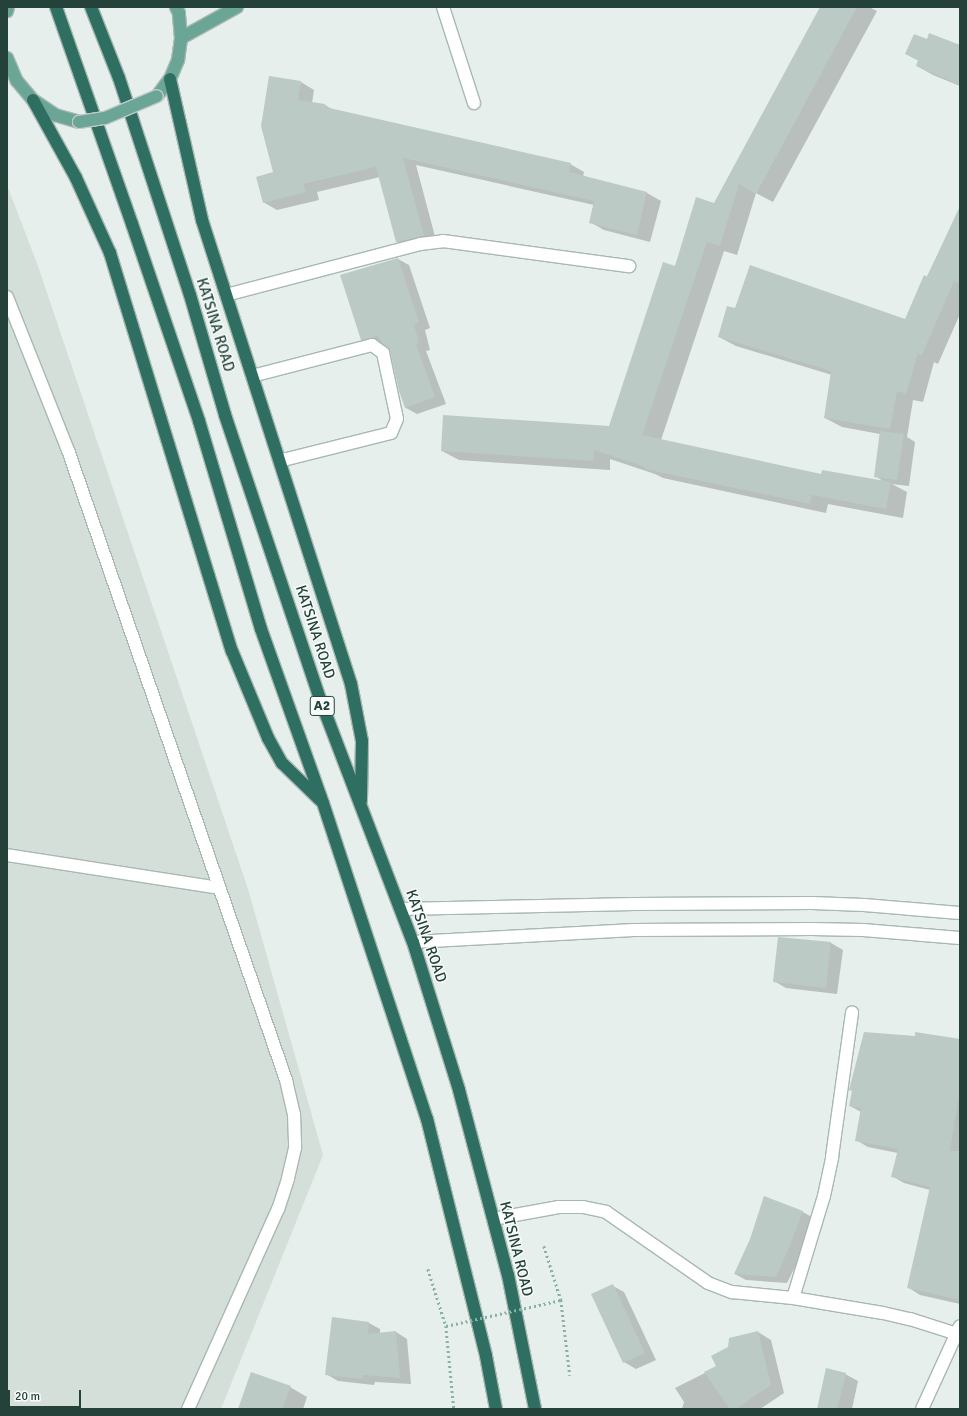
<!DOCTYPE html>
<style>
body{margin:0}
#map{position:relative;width:967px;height:1416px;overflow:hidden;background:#e6efeb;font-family:Signika,sans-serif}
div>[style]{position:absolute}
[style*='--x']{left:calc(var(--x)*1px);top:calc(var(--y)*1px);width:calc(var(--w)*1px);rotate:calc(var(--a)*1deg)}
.built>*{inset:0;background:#d4dfda}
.shadow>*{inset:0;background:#0003}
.building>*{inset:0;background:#bbcac4}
.path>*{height:2.5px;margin-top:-1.25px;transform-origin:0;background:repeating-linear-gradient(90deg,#86b3a5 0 2px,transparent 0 5px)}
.roads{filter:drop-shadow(1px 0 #a8b8b2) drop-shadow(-1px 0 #a8b8b2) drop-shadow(0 1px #a8b8b2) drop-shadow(0 -1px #a8b8b2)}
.minor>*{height:12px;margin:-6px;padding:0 6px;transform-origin:6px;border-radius:6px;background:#fff}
.major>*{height:12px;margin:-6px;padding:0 6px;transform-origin:6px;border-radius:6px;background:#6aa596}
.highway>*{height:12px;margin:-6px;padding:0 6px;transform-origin:6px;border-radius:6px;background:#2f6f62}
.path-bridge>*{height:2.5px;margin-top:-1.25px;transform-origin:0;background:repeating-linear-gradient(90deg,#86b3a5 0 2px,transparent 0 5px)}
.bridges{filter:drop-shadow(1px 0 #c2cac8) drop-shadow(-1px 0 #c2cac8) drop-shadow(0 1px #c2cac8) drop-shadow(0 -1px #c2cac8)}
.major-bridge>*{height:12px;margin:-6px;padding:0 6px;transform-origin:6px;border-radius:6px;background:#6aa596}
span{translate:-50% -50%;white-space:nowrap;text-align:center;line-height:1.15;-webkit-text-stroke:3px #f7fbf9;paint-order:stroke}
.shield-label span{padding:1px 3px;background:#f7fbf9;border:1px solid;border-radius:3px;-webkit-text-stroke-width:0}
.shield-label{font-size:14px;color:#24423a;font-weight:700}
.street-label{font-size:15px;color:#24423a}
.frame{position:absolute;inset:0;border:8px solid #24423a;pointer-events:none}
.scale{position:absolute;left:8px;top:1390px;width:73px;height:18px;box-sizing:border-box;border:2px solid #24423a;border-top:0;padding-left:5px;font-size:12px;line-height:14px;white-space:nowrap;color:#24423a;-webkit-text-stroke:3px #f7fbf9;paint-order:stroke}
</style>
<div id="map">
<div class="built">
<div style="clip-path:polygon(7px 185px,38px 266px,248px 889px,323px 1155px,221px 1409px,7px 1409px)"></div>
</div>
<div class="shadow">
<div style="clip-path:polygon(821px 7px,869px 7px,877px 11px,773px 202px,756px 193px,737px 255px,724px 251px,661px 440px,822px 475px,883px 481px,875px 476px,880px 434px,842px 427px,825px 418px,832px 375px,736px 346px,719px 337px,736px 309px,906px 320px,960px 208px,960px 314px,938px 364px,934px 362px,923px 402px,913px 400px,907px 437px,915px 442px,909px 486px,892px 484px,907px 492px,903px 518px,828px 504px,826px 513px,663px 478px,655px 474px,610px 459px,610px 470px,459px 460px,442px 451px,610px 427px,675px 267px,714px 204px)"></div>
<div style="clip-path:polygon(927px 40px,960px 46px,960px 86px,933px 75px,917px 66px,919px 61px,906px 54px)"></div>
<div style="clip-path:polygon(301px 82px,314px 90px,312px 103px,325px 105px,333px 110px,570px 164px,584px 172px,583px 177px,647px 193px,661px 201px,650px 242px,604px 230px,590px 222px,594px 205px,416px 165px,437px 244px,411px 250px,397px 242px,380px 177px,317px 192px,319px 200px,277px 210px,263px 202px,274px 173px)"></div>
<div style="clip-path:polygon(398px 259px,409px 265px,430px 328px,425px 330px,430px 350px,426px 351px,446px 404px,417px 414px,406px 408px,391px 350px,384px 343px,373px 346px,361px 340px)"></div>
<div style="clip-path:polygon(779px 938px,831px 943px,843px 950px,837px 994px,786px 988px,774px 981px)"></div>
<div style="clip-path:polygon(960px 1040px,960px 1304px,920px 1295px,909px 1288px,930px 1190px,904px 1183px,892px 1176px,898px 1153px,868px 1147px,856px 1140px,861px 1112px,850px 1106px)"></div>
<div style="clip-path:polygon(764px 1197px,803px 1212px,815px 1219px,800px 1257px,787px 1283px,746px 1280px,735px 1274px,751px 1239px)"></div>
<div style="clip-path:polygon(613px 1286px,624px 1292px,656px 1360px,636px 1369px,624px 1362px)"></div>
<div style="clip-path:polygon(369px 1323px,380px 1329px,380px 1334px,396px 1332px,407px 1339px,411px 1384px,375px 1382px,374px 1385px,338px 1381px,326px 1374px)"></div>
<div style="clip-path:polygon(758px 1332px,771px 1340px,784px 1393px,760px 1409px,682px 1409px,684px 1402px,675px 1388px,717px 1367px)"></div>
<div style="clip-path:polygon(845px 1374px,858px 1381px,852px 1409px,818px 1409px)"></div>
<div style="clip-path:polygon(290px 1387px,307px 1397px,303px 1409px,239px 1409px)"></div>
</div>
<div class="building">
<div style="clip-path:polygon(820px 7px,857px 7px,756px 194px,739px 184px,720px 246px,707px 242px,642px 435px,821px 474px,822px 470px,891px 482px,886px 509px,812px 495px,810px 504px,645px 469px,645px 467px,594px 450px,593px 461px,441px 451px,443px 415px,609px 426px,663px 262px,675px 266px,696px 197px,714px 203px)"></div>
<div style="clip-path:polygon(929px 33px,960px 45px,960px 85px,916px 66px,918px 60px,905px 54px,914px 34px,927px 39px)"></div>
<div style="clip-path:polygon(269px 76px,301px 81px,298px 100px,325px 104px,325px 107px,571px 163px,569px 172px,647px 192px,637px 235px,589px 223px,594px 201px,403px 158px,424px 236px,396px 242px,376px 167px,303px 184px,306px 192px,263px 203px,256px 177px,273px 172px,261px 126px)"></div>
<div style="clip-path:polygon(960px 206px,960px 284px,954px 281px,922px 355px,918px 353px,906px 394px,897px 391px,890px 429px,824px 418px,831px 371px,718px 337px,727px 306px,735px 308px,750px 265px,905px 319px,924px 275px,927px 277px)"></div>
<div style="clip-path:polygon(398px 258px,419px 322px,414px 324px,419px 343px,416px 344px,435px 397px,405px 408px,399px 391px,390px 351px,381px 342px,378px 336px,361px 340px,340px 275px)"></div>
<div style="clip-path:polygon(880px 431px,904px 434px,897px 480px,874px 477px)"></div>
<div style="clip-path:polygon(778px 937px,831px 942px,826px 988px,773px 982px)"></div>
<div style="clip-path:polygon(864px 1032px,915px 1036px,915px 1032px,960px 1039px,960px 1090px,950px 1151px,960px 1151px,960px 1300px,907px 1288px,930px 1187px,891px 1177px,898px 1149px,855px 1141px,861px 1108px,849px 1106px,852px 1091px,849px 1090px)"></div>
<div style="clip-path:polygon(764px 1196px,803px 1211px,788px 1250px,776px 1277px,734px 1274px,750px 1239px)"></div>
<div style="clip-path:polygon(613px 1284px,645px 1353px,623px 1363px,591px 1294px)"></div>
<div style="clip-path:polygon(332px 1317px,369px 1322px,368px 1334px,396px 1331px,400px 1378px,363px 1375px,363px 1379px,325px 1375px)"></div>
<div style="clip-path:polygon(758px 1331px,771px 1385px,736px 1409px,730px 1409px,704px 1372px,716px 1366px,711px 1356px,728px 1347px,729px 1338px)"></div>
<div style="clip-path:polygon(826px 1368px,846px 1373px,837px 1409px,817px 1409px)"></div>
<div style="clip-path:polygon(251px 1372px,291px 1386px,282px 1409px,238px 1409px)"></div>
</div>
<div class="path">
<div style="--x:544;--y:1246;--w:57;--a:72.5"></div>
<div style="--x:561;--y:1300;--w:76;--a:83.2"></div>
<div style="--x:428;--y:1269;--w:60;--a:72.5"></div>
<div style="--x:446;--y:1326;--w:83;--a:84.5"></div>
</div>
<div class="roads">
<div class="minor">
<div style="--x:443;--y:7;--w:101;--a:72.1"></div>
<div style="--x:226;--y:295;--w:201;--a:-14.7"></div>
<div style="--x:420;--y:244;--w:23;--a:-7"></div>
<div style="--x:443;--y:241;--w:188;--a:7.7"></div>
<div style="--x:7;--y:297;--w:165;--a:68.3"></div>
<div style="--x:68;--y:450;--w:667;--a:70.91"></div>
<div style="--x:286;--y:1080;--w:35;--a:77"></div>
<div style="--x:294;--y:1114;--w:34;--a:88"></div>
<div style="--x:295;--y:1148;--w:32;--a:103"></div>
<div style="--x:288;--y:1179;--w:32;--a:108"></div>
<div style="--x:278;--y:1209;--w:219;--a:114.2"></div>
<div style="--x:252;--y:376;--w:124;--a:-14.5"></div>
<div style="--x:372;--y:345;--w:14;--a:36"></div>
<div style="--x:383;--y:353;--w:67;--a:78"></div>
<div style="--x:397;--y:419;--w:15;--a:113"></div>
<div style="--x:391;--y:433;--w:115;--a:166"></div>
<div style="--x:7;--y:855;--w:215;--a:8.8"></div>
<div style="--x:401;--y:909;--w:233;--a:-1.2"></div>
<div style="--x:634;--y:904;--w:178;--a:-0.3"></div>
<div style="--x:812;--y:903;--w:52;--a:2.2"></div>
<div style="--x:864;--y:905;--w:96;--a:4.8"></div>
<div style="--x:413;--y:942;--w:221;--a:-3.1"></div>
<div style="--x:634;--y:930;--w:178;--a:-0.3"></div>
<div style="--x:812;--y:929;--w:51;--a:1.1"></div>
<div style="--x:863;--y:930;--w:97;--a:4.7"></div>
<div style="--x:493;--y:1219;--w:67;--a:-10.3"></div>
<div style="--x:559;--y:1207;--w:24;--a:0"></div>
<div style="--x:583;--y:1207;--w:24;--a:12"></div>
<div style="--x:606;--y:1212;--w:124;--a:34.8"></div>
<div style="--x:708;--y:1283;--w:26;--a:21"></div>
<div style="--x:732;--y:1292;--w:61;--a:5.6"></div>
<div style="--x:793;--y:1298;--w:91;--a:9.5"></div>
<div style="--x:883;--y:1313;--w:28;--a:13"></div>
<div style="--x:910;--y:1319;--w:49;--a:17.7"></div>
<div style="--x:793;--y:1298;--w:107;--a:-73.1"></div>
<div style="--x:824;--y:1196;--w:40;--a:-78"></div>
<div style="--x:832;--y:1157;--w:146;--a:-82.1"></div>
<div style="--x:922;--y:1409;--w:91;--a:-65.4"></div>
</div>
<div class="major">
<div style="--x:7;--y:11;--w:4;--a:-76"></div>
<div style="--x:181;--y:38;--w:64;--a:-29"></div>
<div style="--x:7;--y:58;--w:25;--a:67"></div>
<div style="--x:17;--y:81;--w:25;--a:50"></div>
<div style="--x:33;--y:100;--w:27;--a:34"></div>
<div style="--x:55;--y:115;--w:25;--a:16"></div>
<div style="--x:157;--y:96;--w:21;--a:-53"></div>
<div style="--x:170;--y:79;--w:21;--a:-67"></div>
<div style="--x:178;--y:60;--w:22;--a:-82"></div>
<div style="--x:181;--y:38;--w:25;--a:-95"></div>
<div style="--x:179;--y:13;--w:7;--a:-117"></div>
</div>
<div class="highway">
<div style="--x:56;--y:7;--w:230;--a:70.7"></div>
<div style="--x:132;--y:224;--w:208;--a:71.2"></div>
<div style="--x:199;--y:421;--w:217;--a:73.4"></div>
<div style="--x:261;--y:629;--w:185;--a:70.4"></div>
<div style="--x:323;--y:803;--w:333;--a:71.8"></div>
<div style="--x:427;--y:1119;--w:244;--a:76"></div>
<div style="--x:486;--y:1356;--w:54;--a:79.3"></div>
<div style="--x:91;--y:7;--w:76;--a:68.5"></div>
<div style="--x:119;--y:78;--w:228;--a:71.9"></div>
<div style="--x:190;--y:295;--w:125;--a:73.7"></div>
<div style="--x:225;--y:415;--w:299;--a:71.5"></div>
<div style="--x:320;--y:699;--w:260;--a:69.1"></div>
<div style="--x:413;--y:942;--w:155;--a:72.7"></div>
<div style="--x:459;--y:1090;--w:191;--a:75.2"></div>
<div style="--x:508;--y:1275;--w:137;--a:78.6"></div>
<div style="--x:170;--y:79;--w:145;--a:77.2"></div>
<div style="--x:202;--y:220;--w:487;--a:72.2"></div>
<div style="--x:351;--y:684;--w:58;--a:79.1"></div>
<div style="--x:362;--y:741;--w:60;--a:91"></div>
<div style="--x:33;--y:100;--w:89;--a:61.1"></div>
<div style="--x:76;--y:178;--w:82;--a:65.6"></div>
<div style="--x:110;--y:253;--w:416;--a:73"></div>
<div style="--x:232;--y:651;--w:94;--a:67.5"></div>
<div style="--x:268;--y:738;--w:29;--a:61"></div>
<div style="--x:282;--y:763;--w:53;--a:44.2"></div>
</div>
</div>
<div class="path-bridge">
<div style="--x:446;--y:1326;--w:118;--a:-12.7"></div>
</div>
<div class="bridges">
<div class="major-bridge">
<div style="--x:79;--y:122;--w:26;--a:-9"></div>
<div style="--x:105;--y:118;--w:56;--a:-22.9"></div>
</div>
</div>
<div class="shield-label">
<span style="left:322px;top:706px">A2</span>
</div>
<div class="street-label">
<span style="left:215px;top:325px;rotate:73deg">KATSINA ROAD</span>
<span style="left:315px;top:632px;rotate:72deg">KATSINA ROAD</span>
<span style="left:426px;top:936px;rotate:71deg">KATSINA ROAD</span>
<span style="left:516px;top:1249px;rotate:76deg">KATSINA ROAD</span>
</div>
<div class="frame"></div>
<div class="scale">20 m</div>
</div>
